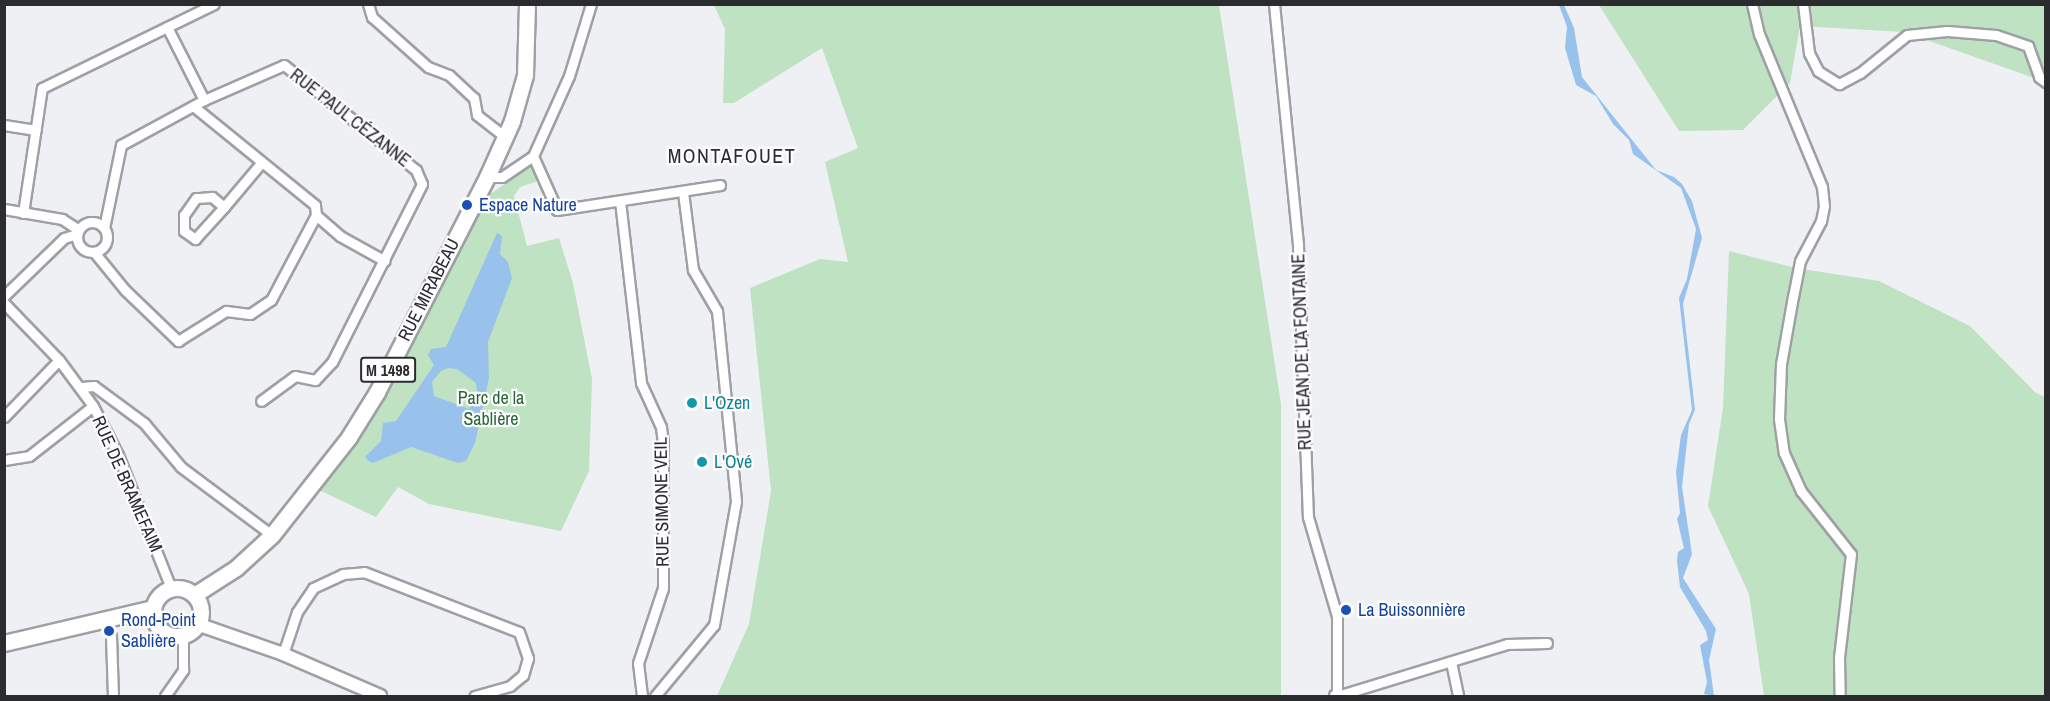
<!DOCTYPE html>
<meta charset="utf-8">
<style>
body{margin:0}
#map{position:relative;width:2050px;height:701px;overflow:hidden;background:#eef0f4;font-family:"Archivo Narrow",sans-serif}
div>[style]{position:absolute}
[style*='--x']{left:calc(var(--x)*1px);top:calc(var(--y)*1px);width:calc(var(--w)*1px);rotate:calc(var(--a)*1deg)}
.green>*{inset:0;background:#bee2c2}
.water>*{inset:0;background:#98c2ec}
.roads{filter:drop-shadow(2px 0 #9fa0a4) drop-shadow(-2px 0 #9fa0a4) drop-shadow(0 2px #9fa0a4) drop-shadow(0 -2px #9fa0a4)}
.minor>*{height:9px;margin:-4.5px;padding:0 4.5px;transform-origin:4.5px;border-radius:4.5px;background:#fff}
.minor>.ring{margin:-4.5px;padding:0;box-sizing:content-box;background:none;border:9px solid #fff;border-radius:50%}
.tertiary>*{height:12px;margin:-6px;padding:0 6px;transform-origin:6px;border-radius:6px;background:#fff}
.primary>*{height:15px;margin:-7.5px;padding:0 7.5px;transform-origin:7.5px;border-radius:7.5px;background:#fff}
.primary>.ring{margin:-7.5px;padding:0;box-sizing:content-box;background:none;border:15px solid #fff;border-radius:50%}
.dots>*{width:16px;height:16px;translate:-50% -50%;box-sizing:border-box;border:3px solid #fdfdff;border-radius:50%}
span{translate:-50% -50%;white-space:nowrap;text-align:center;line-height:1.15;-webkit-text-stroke:4.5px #fdfdff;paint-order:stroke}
.shield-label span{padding:2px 4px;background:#fdfdff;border:2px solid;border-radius:4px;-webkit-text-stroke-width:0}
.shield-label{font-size:16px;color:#2b2c2d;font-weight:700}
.street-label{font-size:18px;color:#2b2c2d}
.transit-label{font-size:18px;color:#164399}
.left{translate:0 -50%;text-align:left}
.park-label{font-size:18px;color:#266733}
.culture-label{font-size:18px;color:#0d838f}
.neighbourhood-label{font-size:20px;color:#2b2c2d;letter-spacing:1.5px}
.frame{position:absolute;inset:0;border:6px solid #2b2c2d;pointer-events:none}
</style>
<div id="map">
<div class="green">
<div style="clip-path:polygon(947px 5px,1219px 5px,1281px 404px,1281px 696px,717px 696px,749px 624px,771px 491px,750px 288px,820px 259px,848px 262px,825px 162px,858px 148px,822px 48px,734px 103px,723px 103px,725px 29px,714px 5px)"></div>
<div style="clip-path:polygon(1599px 5px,2045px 5px,2045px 82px,1904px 32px,1800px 26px,1790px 83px,1743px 130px,1679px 131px)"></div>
<div style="clip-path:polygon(529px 167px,533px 167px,541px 180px,520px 187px,514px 196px,527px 246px,559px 238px,573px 283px,592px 379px,589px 471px,561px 531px,429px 504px,398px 487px,376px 517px,319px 490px,377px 406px,483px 199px)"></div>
<div style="clip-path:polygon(1729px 251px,1796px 268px,1879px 281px,1970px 326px,2036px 393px,2045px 397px,2045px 696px,1764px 696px,1749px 594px,1708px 506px,1723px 408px)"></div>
</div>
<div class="water">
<div style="clip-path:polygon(1559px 5px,1564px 5px,1574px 28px,1582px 77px,1656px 170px,1674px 177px,1682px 184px,1692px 201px,1702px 238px,1683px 304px,1695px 410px,1689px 424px,1682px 487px,1692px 554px,1683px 578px,1716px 629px,1709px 660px,1714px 696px,1704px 694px,1707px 682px,1700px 645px,1708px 640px,1706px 631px,1680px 587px,1677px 561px,1678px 552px,1684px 548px,1677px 519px,1680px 513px,1676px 472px,1681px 435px,1692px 410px,1679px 298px,1687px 279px,1696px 229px,1681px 188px,1633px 154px,1629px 140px,1613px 124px,1596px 96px,1576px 85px,1565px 48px,1567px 27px)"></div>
<div style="clip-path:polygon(evenodd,497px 233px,502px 236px,500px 254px,508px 262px,512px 278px,488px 342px,489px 378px,475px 443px,466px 461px,458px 463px,411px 447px,373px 463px,368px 461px,365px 457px,381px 441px,383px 423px,396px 421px,434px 365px,428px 355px,431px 349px,446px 347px,497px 233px,448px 368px,457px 369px,476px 383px,477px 392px,469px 409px,434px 396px,432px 382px,441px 371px,448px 368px)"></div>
</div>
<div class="roads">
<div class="minor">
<div style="--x:368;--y:4;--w:14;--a:73"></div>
<div style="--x:372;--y:17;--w:75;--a:41.8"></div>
<div style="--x:428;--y:67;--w:22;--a:21"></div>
<div style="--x:449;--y:75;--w:34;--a:43"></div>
<div style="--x:474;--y:98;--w:17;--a:80"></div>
<div style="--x:477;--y:115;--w:36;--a:38"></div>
<div style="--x:1274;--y:4;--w:243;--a:84.3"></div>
<div style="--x:1298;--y:246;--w:271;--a:87.9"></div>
<div style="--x:1308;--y:517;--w:103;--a:73.7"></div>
<div style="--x:1337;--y:616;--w:80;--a:90"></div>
<div style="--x:1752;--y:4;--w:31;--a:77"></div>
<div style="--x:1759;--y:34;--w:165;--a:67.6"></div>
<div style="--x:1822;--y:187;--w:19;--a:84"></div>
<div style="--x:1824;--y:206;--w:15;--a:101"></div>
<div style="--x:1821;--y:221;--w:45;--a:117.7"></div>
<div style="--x:1800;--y:261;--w:36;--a:101"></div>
<div style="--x:1793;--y:296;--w:69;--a:100"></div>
<div style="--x:1781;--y:364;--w:55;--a:92.1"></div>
<div style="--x:1779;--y:419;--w:34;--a:82"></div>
<div style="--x:1784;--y:453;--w:42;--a:65.9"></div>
<div style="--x:1801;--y:491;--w:80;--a:51.6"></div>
<div style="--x:1851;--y:554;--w:104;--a:96.6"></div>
<div style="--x:1839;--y:657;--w:39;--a:89"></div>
<div style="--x:1803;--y:4;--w:49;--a:83"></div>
<div style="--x:1809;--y:53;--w:20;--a:63"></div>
<div style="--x:1818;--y:71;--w:25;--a:32"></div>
<div style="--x:1839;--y:84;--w:24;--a:-28"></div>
<div style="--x:1860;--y:73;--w:60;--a:-39"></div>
<div style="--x:1907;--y:35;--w:40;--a:-5.7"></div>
<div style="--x:1947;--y:31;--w:49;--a:4.7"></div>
<div style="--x:1996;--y:35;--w:34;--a:19"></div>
<div style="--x:2028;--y:46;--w:33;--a:70"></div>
<div style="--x:2039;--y:77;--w:9;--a:36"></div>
<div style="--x:167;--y:27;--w:82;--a:63.1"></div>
<div style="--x:4;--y:125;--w:32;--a:9"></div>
<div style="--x:533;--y:156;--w:59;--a:66"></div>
<div style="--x:557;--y:210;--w:165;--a:-8.7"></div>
<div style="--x:487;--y:177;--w:15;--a:0"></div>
<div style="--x:502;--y:177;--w:37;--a:-34"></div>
<div style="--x:533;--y:156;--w:88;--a:-65.8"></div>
<div style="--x:569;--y:76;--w:75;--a:-73"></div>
<div style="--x:620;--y:201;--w:183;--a:83.4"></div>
<div style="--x:641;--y:383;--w:48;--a:65.6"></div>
<div style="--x:661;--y:427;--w:16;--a:83"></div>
<div style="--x:663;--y:443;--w:145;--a:90"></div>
<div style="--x:663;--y:588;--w:79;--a:108.4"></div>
<div style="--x:638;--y:663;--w:33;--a:83"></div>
<div style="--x:224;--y:207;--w:16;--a:-140"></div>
<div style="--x:212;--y:197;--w:16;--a:176"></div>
<div style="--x:196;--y:198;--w:21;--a:125"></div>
<div style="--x:184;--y:215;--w:16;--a:90"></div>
<div style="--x:184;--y:231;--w:14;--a:36"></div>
<div style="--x:195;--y:239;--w:43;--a:-47.8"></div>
<div style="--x:224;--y:207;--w:57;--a:-49.9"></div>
<div style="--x:4;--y:209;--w:59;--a:9.8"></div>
<div style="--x:62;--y:219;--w:20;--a:33"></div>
<div style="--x:23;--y:213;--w:126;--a:-81.4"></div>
<div style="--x:42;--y:88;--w:191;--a:-26"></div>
<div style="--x:316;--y:215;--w:32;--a:41"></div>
<div style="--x:340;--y:236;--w:51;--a:29.1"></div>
<div class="ring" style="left:77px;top:222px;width:21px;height:21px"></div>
<div style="--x:104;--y:228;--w:85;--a:-78.4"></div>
<div style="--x:121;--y:145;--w:94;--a:-28.5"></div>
<div style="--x:204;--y:100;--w:87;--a:-23.6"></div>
<div style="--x:284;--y:65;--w:169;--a:38.5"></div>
<div style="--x:416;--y:170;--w:15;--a:67"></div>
<div style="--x:422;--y:184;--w:199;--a:116.8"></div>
<div style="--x:332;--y:362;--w:25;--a:133"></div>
<div style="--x:315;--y:380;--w:20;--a:-169"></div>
<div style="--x:295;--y:376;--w:42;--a:143.7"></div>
<div style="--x:94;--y:252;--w:49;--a:50.8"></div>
<div style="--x:125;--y:290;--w:74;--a:43.9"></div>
<div style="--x:178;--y:341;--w:57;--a:-32"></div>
<div style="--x:226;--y:311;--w:24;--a:7"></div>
<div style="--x:250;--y:314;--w:25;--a:-34"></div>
<div style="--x:271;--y:300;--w:96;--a:-62.1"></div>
<div style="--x:316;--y:215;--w:10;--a:-96"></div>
<div style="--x:315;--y:205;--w:157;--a:-140.9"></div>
<div style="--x:4;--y:296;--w:83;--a:-44"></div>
<div style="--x:64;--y:238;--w:14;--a:-17"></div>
<div style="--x:4;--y:303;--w:79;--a:46"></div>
<div style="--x:59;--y:360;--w:57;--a:53.5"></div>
<div style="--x:93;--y:406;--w:55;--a:63"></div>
<div style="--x:118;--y:455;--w:143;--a:68.3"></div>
<div style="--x:81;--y:387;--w:13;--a:-4"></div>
<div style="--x:94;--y:386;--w:62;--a:36.5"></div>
<div style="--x:144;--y:423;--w:57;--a:49.9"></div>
<div style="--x:181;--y:467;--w:114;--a:36.8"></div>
<div style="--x:4;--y:417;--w:79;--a:-46"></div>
<div style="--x:4;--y:460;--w:25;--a:-9"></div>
<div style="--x:29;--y:456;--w:81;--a:-38"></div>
<div style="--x:111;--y:636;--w:60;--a:88.1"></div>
<div style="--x:283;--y:654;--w:44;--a:-71.6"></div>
<div style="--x:297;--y:612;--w:29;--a:-56"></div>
<div style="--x:313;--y:588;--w:33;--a:-25"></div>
<div style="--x:343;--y:574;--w:21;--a:-5"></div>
<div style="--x:364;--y:572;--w:166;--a:21.2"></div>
<div style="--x:519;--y:632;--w:28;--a:71"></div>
<div style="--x:528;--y:658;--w:18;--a:106"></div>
<div style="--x:523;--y:675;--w:17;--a:140"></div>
<div style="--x:510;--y:686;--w:37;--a:164"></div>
<div style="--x:1451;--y:662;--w:35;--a:78"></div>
<div style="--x:165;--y:696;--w:32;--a:-55"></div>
<div style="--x:183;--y:670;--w:35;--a:-90"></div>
<div style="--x:655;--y:696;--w:92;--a:-50.3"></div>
<div style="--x:714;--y:625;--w:126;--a:-79.9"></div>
<div style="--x:736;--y:501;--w:191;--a:-95.7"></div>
<div style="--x:717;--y:311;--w:48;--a:-120.3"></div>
<div style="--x:693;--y:270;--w:79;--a:-97.3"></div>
<div style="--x:1337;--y:696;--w:178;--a:-17"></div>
<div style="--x:1507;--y:644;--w:40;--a:-1.4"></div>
</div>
<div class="tertiary">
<div style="--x:197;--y:624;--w:91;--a:19.2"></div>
<div style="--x:283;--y:654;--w:106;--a:23.4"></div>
<div style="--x:1336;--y:696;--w:1;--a:0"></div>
</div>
<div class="primary">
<div class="ring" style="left:153px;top:588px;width:33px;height:33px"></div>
<div style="--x:194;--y:595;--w:50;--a:-32.7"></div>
<div style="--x:236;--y:568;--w:49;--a:-42.5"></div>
<div style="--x:272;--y:535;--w:125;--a:-51.8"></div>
<div style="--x:349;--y:437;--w:53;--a:-58.1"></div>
<div style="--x:377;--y:392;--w:242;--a:-62.9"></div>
<div style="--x:487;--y:177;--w:61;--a:-65.9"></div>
<div style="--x:512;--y:121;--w:48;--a:-74.2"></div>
<div style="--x:525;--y:75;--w:71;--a:-88.4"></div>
<div style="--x:4;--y:643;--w:153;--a:-13.2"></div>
</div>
</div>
<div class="dots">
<div style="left:467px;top:205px;background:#1a4fb4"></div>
<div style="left:692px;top:403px;background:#0f9aa8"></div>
<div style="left:702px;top:462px;background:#0f9aa8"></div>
<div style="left:1346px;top:610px;background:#1a4fb4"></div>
<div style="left:109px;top:631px;background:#1a4fb4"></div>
</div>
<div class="shield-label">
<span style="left:388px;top:370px">M 1498</span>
</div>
<div class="street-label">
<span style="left:350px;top:118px;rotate:38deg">RUE PAUL CÉZANNE</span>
<span style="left:429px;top:290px;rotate:-63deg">RUE MIRABEAU</span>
<span style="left:1302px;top:352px;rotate:-92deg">RUE JEAN DE LA FONTAINE</span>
<span style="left:127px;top:484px;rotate:66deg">RUE DE BRAMEFAIM</span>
<span style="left:662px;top:502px;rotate:-91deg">RUE SIMONE VEIL</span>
</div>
<div class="transit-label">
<span class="left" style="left:479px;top:205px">Espace Nature</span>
<span class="left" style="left:1358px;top:610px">La Buissonnière</span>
<span class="left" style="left:121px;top:631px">Rond-Point<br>Sablière</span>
</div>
<div class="park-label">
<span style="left:491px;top:409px">Parc de la<br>Sablière</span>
</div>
<div class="culture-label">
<span class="left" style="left:704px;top:403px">L'Ozen</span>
<span class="left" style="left:714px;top:462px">L'Ové</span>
</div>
<div class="neighbourhood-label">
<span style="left:732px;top:155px">MONTAFOUET</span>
</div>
<div class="frame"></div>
</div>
